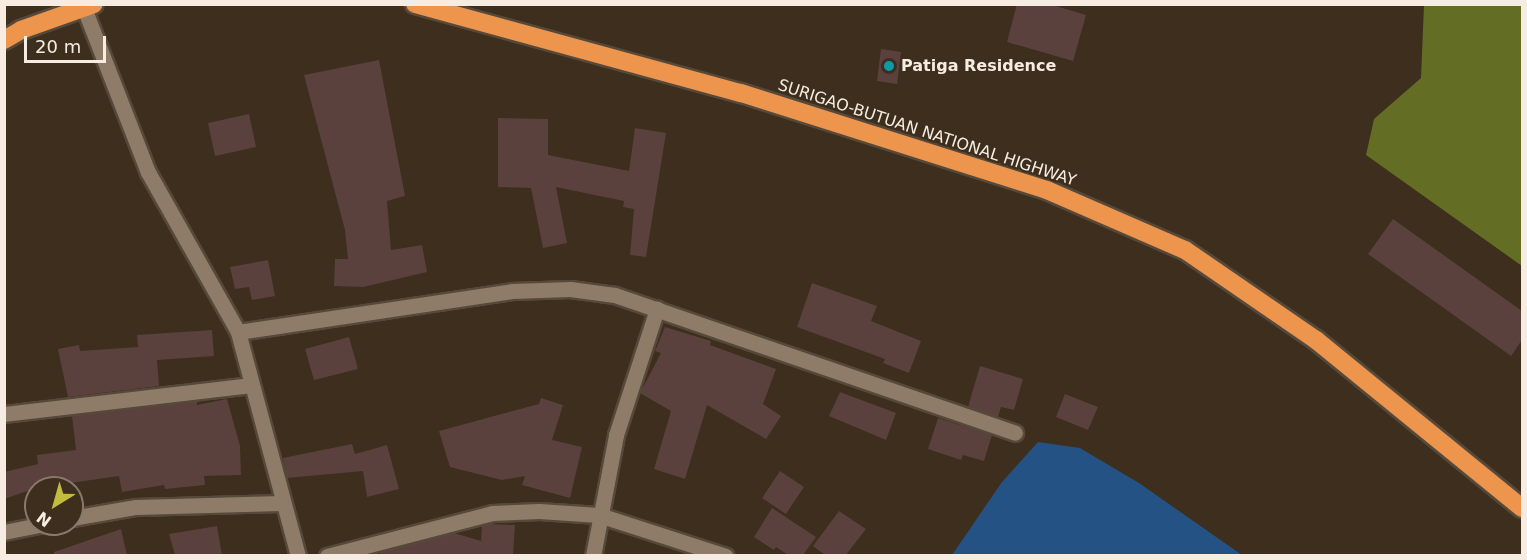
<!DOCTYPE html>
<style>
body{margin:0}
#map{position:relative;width:1527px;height:560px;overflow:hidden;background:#3d2e1d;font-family:"DejaVu Sans",sans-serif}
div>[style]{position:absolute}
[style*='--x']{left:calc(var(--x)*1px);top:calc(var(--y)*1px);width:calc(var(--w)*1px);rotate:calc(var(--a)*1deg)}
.forest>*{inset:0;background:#636d24}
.water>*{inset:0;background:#255284}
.building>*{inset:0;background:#5a413d}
.roads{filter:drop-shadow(2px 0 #56493a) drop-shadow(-2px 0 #56493a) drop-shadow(0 2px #56493a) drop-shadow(0 -2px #56493a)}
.minor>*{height:15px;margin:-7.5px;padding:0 7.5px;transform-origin:7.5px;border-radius:7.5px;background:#8e7c68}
.highway>*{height:18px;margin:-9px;padding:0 9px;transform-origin:9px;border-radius:9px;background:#ed954d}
.dots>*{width:16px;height:16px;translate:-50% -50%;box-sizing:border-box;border:3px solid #3d2e1d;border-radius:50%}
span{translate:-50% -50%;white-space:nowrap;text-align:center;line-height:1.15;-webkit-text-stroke:4.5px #3d2e1d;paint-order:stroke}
.poi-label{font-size:16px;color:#f6ece2;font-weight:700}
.left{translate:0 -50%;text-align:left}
.street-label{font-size:16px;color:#f6ece2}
.frame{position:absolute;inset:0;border:6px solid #f6ece2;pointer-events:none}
.north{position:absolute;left:24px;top:476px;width:60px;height:60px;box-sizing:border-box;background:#3d2e1d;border:2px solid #877a6c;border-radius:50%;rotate:217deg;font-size:16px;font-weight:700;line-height:24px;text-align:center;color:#f6ece2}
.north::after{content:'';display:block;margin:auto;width:21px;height:27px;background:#c2bd3f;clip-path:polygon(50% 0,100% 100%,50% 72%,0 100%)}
.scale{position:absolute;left:24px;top:36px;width:82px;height:27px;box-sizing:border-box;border:3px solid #f6ece2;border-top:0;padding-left:8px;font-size:18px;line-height:21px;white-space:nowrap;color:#f6ece2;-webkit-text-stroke:4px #3d2e1d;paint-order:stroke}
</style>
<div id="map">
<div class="forest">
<div style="clip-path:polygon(1424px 5px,1522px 5px,1522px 266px,1366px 155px,1374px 119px,1421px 78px)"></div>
</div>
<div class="water">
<div style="clip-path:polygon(1038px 442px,1080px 448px,1139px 483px,1242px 555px,952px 555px,1002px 482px)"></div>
</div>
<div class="building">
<div style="clip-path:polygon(1017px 4px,1049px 4px,1086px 15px,1073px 61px,1007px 42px)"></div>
<div style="clip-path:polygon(881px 49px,901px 52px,897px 84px,877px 81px)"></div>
<div style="clip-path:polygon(379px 60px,405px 196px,387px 201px,391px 250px,422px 245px,427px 272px,363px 287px,334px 286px,335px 259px,348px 259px,345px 230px,304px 75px)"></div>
<div style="clip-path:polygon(249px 114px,256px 147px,215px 156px,208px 123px)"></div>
<div style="clip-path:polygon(498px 118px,548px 119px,548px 155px,629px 171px,635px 128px,666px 133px,646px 257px,630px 255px,634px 209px,623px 207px,624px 201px,556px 187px,567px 243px,543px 248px,531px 188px,498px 187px)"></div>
<div style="clip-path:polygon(1393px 219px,1522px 311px,1522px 340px,1511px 356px,1368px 254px)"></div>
<div style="clip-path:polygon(268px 260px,275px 296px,252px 300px,249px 287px,235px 289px,230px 267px)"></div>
<div style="clip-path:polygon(812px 283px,877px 306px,871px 321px,921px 341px,909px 373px,883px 363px,885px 359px,797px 327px)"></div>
<div style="clip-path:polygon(665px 327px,711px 341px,710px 345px,776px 369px,763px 404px,781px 416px,766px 439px,707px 405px,685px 479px,654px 469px,671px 411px,640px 393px,661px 353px,655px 351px)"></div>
<div style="clip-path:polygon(212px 330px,214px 356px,157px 360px,159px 386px,68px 397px,58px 349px,79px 345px,80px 351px,138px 347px,137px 335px)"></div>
<div style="clip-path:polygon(349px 337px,358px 369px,314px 380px,305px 349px)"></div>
<div style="clip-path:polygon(980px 366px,1023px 379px,1014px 410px,1001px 407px,998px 417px,968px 407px)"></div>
<div style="clip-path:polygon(840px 392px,896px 413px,886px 440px,829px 416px)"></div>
<div style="clip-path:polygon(1065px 394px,1098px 407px,1088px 430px,1056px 417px)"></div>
<div style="clip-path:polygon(541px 398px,563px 405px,552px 440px,582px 447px,570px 498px,522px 485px,525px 476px,502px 480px,450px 467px,439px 431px,539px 404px)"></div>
<div style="clip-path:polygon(227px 399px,240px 446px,241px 475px,204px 476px,205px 485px,165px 489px,164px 485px,122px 492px,119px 476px,36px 488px,4px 499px,4px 472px,38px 464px,37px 455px,76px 450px,72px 416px,197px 401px,197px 405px)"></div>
<div style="clip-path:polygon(938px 418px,992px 435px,984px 461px,963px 455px,961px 460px,928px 449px)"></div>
<div style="clip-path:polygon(352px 444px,355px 454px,387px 445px,399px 489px,367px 497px,363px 471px,287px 478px,283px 458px)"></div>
<div style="clip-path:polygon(780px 471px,804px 487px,786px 514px,762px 498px)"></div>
<div style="clip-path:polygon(772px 508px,816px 537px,803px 555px,788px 555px,776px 547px,774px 550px,754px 537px)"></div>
<div style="clip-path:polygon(839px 511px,866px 529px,846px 555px,825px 555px,813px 546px)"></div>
<div style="clip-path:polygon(489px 524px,515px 525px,513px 555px,380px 555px,380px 552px,454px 533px,481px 541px,482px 526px)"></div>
<div style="clip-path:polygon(217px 526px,222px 555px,175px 555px,169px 534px)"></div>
<div style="clip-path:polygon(121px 529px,127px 555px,54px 555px,54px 552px)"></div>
</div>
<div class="roads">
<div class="minor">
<div style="--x:84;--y:8;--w:176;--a:68.7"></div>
<div style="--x:148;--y:172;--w:184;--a:60.6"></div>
<div style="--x:238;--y:332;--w:232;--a:75"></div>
<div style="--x:238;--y:332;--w:277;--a:-8.5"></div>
<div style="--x:512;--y:291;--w:58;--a:-2"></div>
<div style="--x:570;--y:289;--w:45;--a:7.6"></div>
<div style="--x:615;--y:295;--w:423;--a:19"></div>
<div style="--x:4;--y:414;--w:248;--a:-6.7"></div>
<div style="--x:72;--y:518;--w:65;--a:-9.8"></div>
<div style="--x:136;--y:507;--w:145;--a:-1.6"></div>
<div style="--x:4;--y:532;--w:41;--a:-11.3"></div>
<div style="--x:327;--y:556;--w:171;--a:-14.6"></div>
<div style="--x:492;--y:513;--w:47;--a:-2.4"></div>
<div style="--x:539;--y:511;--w:60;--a:3.8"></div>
<div style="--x:599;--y:515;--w:133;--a:17.9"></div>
<div style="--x:593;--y:556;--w:123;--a:-79.2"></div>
<div style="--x:616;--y:435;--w:133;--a:-72"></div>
</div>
<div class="highway">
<div style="--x:415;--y:4;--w:338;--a:15.3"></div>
<div style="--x:741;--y:93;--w:321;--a:17.6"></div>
<div style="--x:1047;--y:190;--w:150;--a:23.5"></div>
<div style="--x:1185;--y:250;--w:159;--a:34.5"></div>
<div style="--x:1316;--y:340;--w:266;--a:39.2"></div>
<div style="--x:4;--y:40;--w:20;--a:-30"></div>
<div style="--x:21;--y:30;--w:77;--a:-19.6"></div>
</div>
</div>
<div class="dots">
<div style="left:889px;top:66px;background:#0f9aa8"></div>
</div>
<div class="poi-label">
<span class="left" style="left:901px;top:66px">Patiga Residence</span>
</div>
<div class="street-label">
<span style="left:927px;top:133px;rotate:18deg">SURIGAO-BUTUAN NATIONAL HIGHWAY</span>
</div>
<div class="frame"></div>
<div class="north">N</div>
<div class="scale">20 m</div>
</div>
